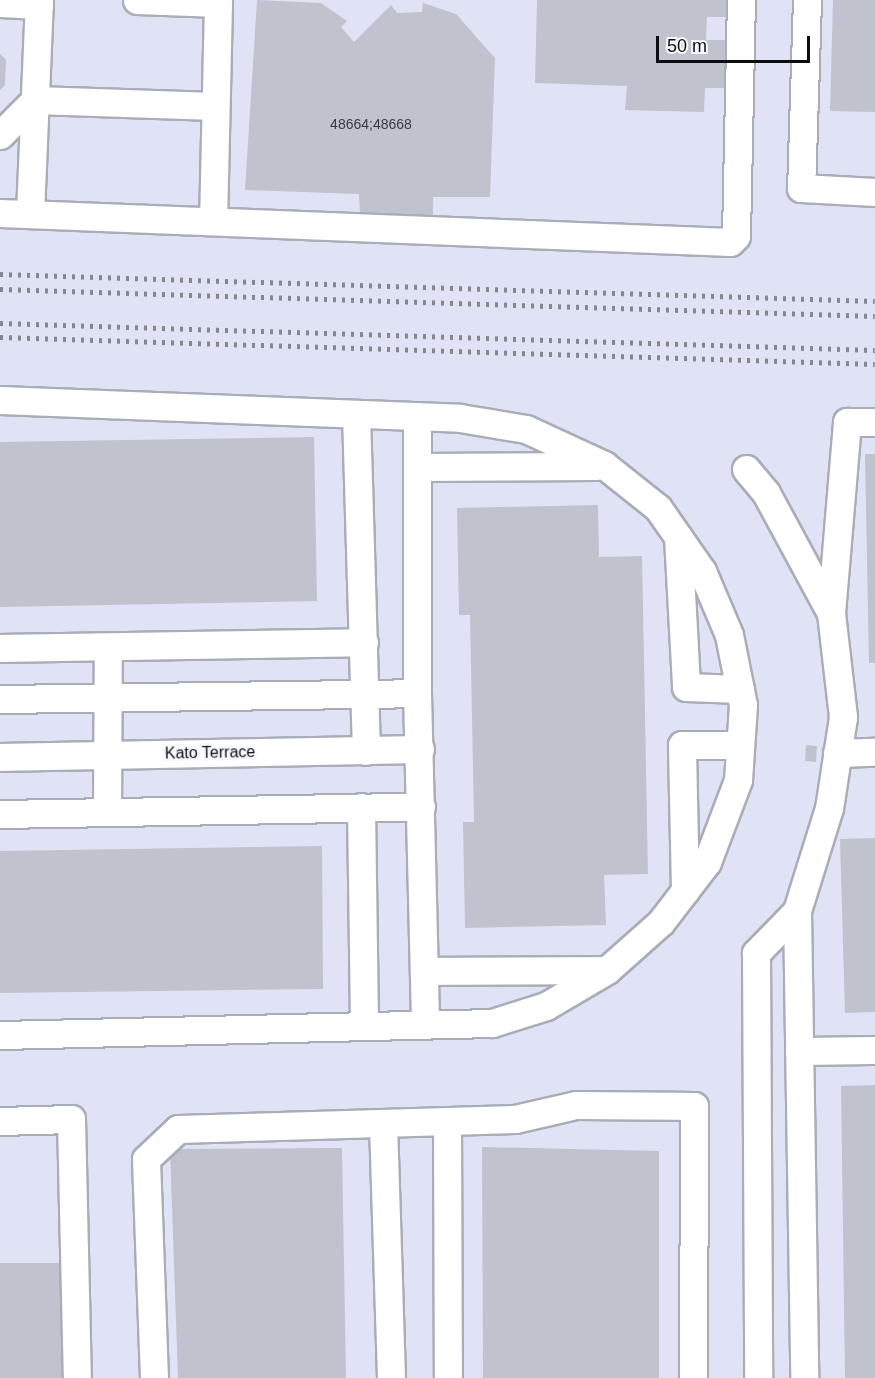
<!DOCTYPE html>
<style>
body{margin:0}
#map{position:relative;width:875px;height:1378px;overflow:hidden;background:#eaecf7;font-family:Arial,sans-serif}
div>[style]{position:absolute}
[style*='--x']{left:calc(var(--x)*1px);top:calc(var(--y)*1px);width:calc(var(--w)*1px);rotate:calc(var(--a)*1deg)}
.built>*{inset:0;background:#e0e3f6}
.building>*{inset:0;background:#c0c2cd}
.roads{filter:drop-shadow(2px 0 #aaacb7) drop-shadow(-2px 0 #aaacb7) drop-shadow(0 2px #aaacb7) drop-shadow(0 -2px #aaacb7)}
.minor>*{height:27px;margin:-13.5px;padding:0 13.5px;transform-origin:13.5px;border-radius:13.5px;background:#fff}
.rail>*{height:4.5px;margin-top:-2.25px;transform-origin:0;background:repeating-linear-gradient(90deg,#85868e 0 3px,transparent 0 9px)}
span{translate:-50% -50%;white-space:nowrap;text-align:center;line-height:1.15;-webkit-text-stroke:6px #f8f9fe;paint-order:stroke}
.number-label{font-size:14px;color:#3a3a40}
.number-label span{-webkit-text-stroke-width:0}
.street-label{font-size:16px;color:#0d0d11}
.scale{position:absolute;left:656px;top:36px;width:154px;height:27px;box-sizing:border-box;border:3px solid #0d0d11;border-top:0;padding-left:8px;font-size:18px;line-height:21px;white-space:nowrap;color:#0d0d11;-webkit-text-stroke:4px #f8f9fe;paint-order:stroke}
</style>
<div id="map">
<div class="built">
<div style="clip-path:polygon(0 0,875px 0,875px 1378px,0 1378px)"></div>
</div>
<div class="building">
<div style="clip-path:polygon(257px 0,321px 3px,347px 21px,341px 27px,354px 42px,391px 5px,397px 13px,422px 12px,423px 3px,456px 14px,495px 58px,490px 197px,433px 197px,433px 216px,360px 213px,359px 194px,245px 190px)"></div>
<div style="clip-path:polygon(537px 0,730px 0,729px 17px,707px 17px,706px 40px,729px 40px,727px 88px,705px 88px,704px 112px,625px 110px,627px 86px,535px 83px)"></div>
<div style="clip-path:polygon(833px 0,875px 0,875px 112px,830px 111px)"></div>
<div style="clip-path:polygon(0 54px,6px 60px,5px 85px,0 90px)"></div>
<div style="clip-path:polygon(314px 437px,317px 601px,0 607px,0 442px)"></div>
<div style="clip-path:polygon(865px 454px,875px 454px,875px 663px,869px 663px)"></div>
<div style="clip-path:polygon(598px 505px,599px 557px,642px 556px,648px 874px,604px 875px,606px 925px,465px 928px,463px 822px,474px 822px,470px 615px,459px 615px,457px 508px)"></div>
<div style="clip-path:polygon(806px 745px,817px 746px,816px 762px,805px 761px)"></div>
<div style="clip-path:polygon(875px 838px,875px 1012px,845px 1013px,840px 839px)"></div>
<div style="clip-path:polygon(322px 846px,323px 989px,0 993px,0 851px)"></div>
<div style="clip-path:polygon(875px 1085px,875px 1378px,845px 1378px,841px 1086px)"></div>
<div style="clip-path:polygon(482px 1147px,659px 1151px,659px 1378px,483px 1378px)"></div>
<div style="clip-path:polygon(342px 1148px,346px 1378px,178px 1378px,170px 1149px)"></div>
<div style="clip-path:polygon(0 1263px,63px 1263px,63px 1378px,0 1378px)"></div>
</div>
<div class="roads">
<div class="minor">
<div style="--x:137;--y:0;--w:81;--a:2.1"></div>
<div style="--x:218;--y:3;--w:216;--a:91.3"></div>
<div style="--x:807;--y:0;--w:188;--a:91.8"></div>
<div style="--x:801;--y:188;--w:74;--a:3.1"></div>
<div style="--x:0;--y:3;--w:39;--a:3"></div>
<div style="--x:0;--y:135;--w:49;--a:-45"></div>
<div style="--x:35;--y:100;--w:180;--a:1.9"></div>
<div style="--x:0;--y:213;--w:731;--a:2.27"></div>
<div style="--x:730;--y:242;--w:8;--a:-45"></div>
<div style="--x:736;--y:236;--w:236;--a:-88.8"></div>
<div style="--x:30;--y:214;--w:214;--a:-87.6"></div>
<div style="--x:0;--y:400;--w:460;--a:2.2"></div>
<div style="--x:460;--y:418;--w:67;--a:9.5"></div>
<div style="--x:526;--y:429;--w:86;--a:24.8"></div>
<div style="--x:604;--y:465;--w:69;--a:38.5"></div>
<div style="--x:658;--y:508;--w:77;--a:55.1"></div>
<div style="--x:702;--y:571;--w:69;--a:67.1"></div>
<div style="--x:729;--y:635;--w:71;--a:78.7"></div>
<div style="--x:743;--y:705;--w:75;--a:93.8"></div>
<div style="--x:738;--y:780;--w:88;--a:110.7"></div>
<div style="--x:707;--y:862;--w:76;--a:127.5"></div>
<div style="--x:661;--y:922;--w:72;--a:138.4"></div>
<div style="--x:607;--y:970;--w:71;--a:149.5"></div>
<div style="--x:546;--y:1006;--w:57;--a:162.5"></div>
<div style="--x:492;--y:1023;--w:492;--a:178.6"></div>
<div style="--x:356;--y:414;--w:337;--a:88.3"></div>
<div style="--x:417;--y:467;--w:179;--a:-0.3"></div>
<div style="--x:746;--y:469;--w:31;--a:50"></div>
<div style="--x:766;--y:493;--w:136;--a:61.6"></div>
<div style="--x:831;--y:613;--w:105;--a:83.4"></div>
<div style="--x:843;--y:717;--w:92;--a:98.7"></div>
<div style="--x:829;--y:808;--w:108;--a:107.3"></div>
<div style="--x:797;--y:911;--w:59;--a:134.3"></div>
<div style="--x:756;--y:953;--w:425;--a:89.7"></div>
<div style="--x:678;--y:537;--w:150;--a:86.9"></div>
<div style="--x:686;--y:687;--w:54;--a:2.1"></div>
<div style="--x:831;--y:613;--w:192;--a:-85.2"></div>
<div style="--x:847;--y:422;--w:28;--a:0"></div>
<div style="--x:0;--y:648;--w:364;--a:-0.9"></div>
<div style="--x:417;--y:693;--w:332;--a:88.6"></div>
<div style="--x:0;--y:699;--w:417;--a:-0.8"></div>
<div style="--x:417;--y:693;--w:277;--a:-90"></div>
<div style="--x:837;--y:753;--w:38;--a:-2"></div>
<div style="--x:0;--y:757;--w:420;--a:-1.1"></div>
<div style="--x:361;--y:807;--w:219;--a:89.2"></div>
<div style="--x:107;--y:812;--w:164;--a:-89.7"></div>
<div style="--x:0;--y:814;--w:421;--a:-1"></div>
<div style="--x:685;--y:891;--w:146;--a:-91.2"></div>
<div style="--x:682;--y:745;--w:58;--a:0"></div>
<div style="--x:797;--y:911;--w:467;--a:89.1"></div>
<div style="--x:424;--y:971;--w:182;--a:-0.3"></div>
<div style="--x:799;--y:1051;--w:76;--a:-0.8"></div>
<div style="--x:0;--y:1121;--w:71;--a:-1.6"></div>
<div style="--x:71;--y:1119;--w:259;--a:88.7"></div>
<div style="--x:447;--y:1121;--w:257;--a:89.8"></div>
<div style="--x:383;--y:1123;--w:255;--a:88.2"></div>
<div style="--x:154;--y:1378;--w:219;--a:-92.1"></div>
<div style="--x:146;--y:1159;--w:44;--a:-43.2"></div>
<div style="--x:178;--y:1129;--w:337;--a:-1.7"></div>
<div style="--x:515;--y:1119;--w:63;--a:-12.9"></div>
<div style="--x:576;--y:1105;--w:118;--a:0.5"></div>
<div style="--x:694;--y:1106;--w:272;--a:90.2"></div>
</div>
</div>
<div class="rail">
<div style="--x:0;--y:274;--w:875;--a:1.77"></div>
<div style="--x:0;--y:289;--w:875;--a:1.77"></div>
<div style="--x:0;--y:323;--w:875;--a:1.77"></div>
<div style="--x:0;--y:337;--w:875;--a:1.77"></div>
</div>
<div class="number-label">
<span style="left:371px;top:124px">48664;48668</span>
</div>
<div class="street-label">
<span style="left:210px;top:753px;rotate:-1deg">Kato Terrace</span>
</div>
<div class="scale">50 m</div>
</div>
